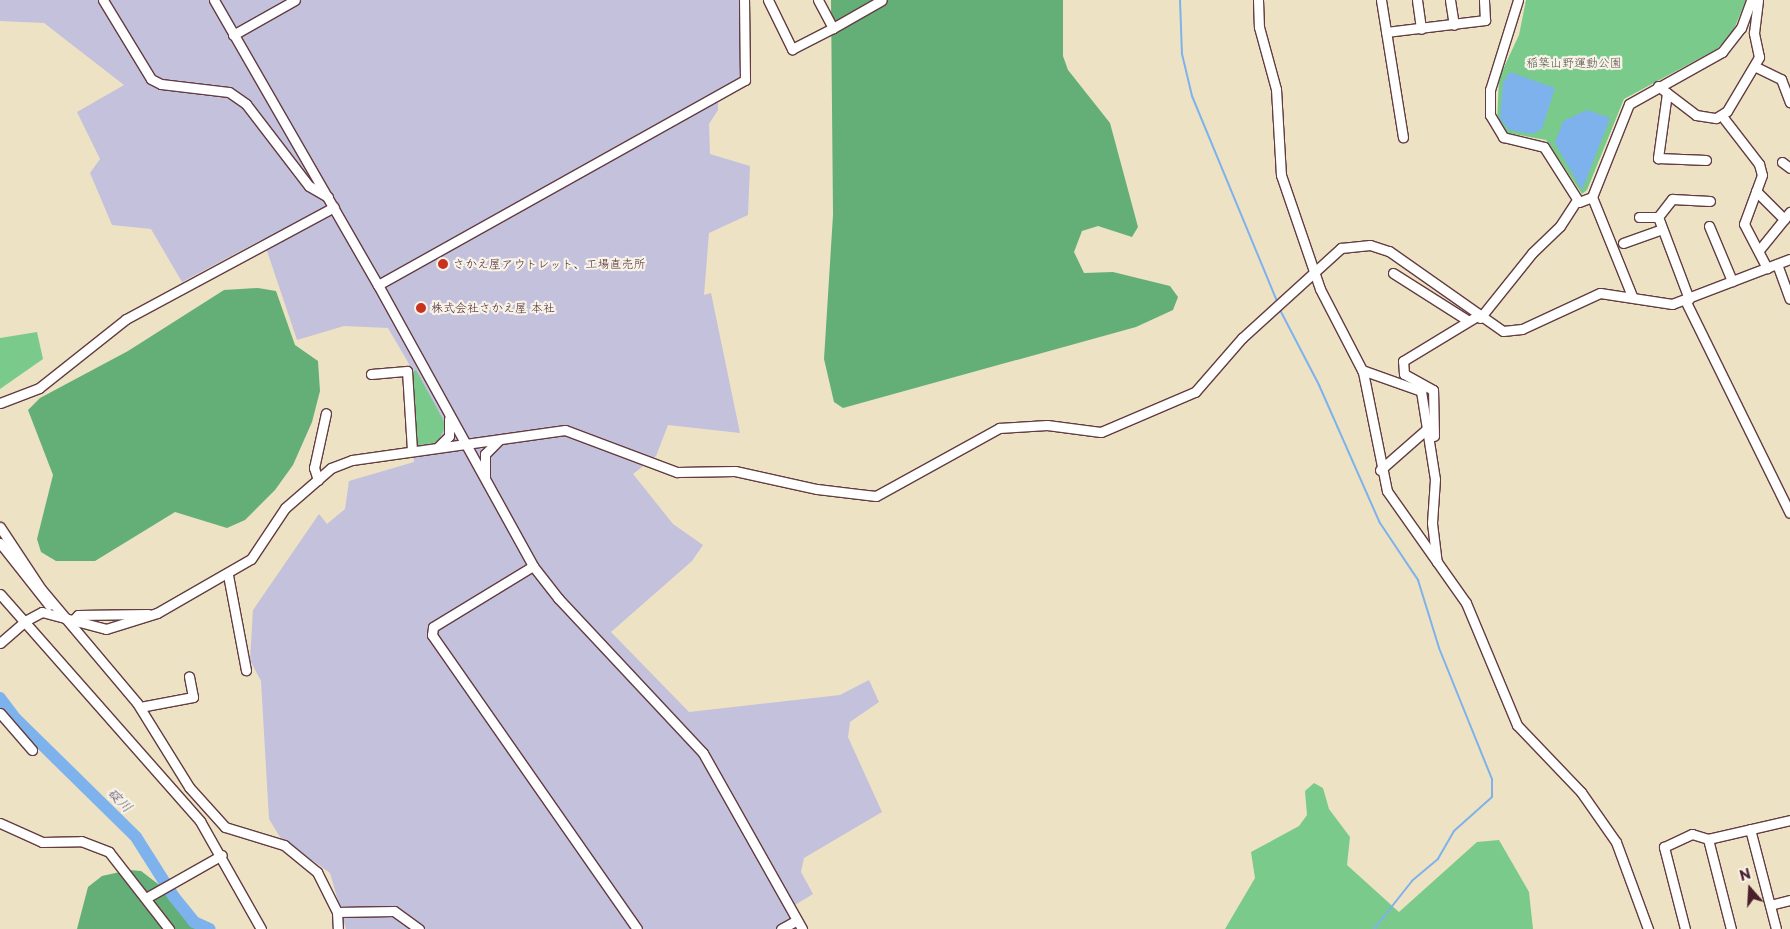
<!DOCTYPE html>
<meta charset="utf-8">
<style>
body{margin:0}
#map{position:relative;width:1790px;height:929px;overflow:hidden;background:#eee2c4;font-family:"Playpen Sans","Klee One",sans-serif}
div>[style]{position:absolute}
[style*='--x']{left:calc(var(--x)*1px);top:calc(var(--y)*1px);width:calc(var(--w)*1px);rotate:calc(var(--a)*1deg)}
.industrial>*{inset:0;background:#c3c1dc}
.green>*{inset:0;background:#7acb8b}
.forest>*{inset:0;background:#63af77}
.water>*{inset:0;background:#7eb2ec}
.stream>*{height:2px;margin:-1px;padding:0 1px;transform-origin:1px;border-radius:1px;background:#7eb2ec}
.river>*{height:12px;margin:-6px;padding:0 6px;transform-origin:6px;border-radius:6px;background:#7eb2ec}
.roads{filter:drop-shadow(1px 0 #633c42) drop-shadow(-1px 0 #633c42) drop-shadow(0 1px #633c42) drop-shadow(0 -1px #633c42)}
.minor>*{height:9px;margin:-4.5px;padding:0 4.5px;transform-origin:4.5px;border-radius:4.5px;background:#fff}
.dots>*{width:14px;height:14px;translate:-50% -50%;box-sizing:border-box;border:2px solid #f7f3e8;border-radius:50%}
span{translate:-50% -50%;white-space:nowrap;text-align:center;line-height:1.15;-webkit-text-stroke:4.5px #f7f3e8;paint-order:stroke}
.park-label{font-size:12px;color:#585348}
.poi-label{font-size:12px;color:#4a1f2b}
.left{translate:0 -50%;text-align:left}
.water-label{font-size:14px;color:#5c526f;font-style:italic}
.north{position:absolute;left:1725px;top:864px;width:50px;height:50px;-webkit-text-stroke:4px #f7f3e8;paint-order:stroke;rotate:341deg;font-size:14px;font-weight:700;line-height:20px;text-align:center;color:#4a1f2b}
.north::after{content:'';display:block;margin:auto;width:18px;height:22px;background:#4a1f2b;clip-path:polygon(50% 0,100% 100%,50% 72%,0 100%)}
</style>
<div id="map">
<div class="industrial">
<div style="clip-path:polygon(0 0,742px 0,742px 77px,718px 91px,718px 110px,709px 124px,710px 154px,750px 166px,748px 215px,709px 233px,704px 295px,711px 293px,740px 433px,668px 425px,656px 456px,633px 474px,673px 524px,703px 545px,692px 561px,611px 632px,689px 712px,840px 695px,869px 680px,879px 702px,850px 722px,848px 737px,882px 812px,804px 858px,801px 872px,813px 894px,795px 905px,808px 929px,346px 929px,330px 873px,280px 837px,269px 819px,261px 681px,250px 660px,253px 610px,319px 514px,327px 524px,345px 509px,349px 481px,414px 462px,409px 364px,388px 328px,344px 326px,297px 340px,263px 239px,182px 282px,151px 229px,112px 225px,90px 173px,100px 159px,77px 112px,124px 85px,44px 23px,0 21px)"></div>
</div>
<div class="green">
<div style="clip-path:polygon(1526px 0,1746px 0,1732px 34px,1717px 49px,1624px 99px,1587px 190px,1582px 194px,1546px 140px,1508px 133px,1497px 122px,1499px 78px,1519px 35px)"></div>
<div style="clip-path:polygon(37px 332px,43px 359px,0 389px,0 338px)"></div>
<div style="clip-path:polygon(416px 370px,446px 425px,438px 442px,415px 446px,410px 373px)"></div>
<div style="clip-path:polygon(1314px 783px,1323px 788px,1329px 809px,1350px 837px,1347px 865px,1399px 912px,1477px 842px,1499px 840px,1529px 892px,1533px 929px,1225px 929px,1255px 878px,1251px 852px,1299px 826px,1307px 815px,1305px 791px)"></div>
</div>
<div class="forest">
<div style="clip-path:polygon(831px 0,1063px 0,1063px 56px,1068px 70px,1110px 123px,1138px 227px,1132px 237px,1098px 226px,1082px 231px,1074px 252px,1084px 273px,1113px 272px,1170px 286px,1178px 297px,1173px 310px,1136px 327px,843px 408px,834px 402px,824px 359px,833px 215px)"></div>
<div style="clip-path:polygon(258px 288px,276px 291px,295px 345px,318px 361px,320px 391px,312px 422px,293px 465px,275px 490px,245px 520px,227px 528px,175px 512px,95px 561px,56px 561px,41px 552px,37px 539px,53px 475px,28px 410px,40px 398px,128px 351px,224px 290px)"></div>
<div style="clip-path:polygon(129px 870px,141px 871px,166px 890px,198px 929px,77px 929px,88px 887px,102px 876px)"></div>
</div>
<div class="water">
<div style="clip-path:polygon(1510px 72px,1555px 88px,1542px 129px,1532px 134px,1509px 130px,1500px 119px,1503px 83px)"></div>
<div style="clip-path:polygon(1587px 110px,1610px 118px,1582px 190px,1555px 143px,1563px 121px)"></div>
</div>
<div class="stream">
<div style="--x:1180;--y:0;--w:54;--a:87.9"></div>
<div style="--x:1182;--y:54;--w:43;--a:76.6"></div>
<div style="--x:1192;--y:96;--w:222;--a:67.5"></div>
<div style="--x:1279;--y:308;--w:87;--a:62.5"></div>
<div style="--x:1319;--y:385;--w:151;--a:66.2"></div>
<div style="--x:1380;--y:523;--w:69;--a:56.3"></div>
<div style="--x:1418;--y:580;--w:71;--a:72.8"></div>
<div style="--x:1439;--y:648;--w:141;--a:68"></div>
<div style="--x:1492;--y:779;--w:18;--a:90"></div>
<div style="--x:1492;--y:797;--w:51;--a:138.2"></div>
<div style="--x:1454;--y:831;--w:32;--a:120"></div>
<div style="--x:1438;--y:859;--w:34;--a:140"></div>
<div style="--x:1412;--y:881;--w:61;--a:128.4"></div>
</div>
<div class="river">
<div style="--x:0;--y:698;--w:26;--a:53"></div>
<div style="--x:16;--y:719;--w:168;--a:44.5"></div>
<div style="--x:136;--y:837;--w:71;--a:57.7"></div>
<div style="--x:174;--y:897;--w:32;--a:51"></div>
<div style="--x:194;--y:922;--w:17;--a:24"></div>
</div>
<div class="roads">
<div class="minor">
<div style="--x:103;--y:0;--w:92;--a:58.7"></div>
<div style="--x:151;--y:79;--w:11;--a:27"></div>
<div style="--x:161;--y:84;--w:68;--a:6.7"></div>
<div style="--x:229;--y:92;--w:21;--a:35"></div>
<div style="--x:246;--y:104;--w:103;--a:52.5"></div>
<div style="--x:309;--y:186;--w:22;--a:30"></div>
<div style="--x:214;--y:0;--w:329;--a:60.1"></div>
<div style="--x:378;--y:285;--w:321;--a:61.1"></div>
<div style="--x:533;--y:566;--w:41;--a:52"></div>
<div style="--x:558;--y:598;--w:212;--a:46.9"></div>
<div style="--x:703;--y:753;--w:202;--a:60.6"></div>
<div style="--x:768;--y:0;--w:55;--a:63.9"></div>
<div style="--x:792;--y:49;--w:46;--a:-27.1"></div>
<div style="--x:818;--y:0;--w:32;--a:62"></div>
<div style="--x:833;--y:28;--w:56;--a:-29.7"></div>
<div style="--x:1258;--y:0;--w:27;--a:88"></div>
<div style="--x:1259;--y:27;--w:64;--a:74.7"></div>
<div style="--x:1276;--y:89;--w:86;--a:86.7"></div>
<div style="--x:1281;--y:175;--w:120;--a:71.1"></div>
<div style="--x:1320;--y:289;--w:93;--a:62.6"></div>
<div style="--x:1363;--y:372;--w:121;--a:78.6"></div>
<div style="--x:1387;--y:491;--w:137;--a:54.8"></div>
<div style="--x:1466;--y:603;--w:132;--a:67.3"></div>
<div style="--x:1517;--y:725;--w:93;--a:46.3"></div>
<div style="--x:1581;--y:792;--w:61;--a:55"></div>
<div style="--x:1616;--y:842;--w:93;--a:69.8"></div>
<div style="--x:1381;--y:0;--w:139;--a:80.9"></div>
<div style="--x:1417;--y:0;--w:29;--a:82"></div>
<div style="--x:1450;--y:0;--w:25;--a:81"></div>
<div style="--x:1518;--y:0;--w:94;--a:107.3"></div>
<div style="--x:1490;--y:90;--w:25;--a:90"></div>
<div style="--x:1490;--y:115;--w:26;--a:59"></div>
<div style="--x:1503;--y:137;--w:42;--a:13.7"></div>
<div style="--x:1544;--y:147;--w:65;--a:57.5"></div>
<div style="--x:1579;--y:202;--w:14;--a:-21"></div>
<div style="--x:1592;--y:197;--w:100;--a:-68.3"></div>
<div style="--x:1629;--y:104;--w:107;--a:-29.2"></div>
<div style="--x:1722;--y:52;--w:31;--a:-52"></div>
<div style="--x:1741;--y:28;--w:30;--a:-70"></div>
<div style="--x:1386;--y:32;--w:100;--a:-6.9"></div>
<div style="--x:1485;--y:20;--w:20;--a:-93"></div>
<div style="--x:233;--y:35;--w:71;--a:-29.4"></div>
<div style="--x:1756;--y:67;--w:28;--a:26"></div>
<div style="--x:1781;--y:79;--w:25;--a:69"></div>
<div style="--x:1658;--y:86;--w:48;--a:37.3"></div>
<div style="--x:1696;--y:115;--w:20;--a:9"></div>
<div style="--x:1716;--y:118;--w:13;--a:-32"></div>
<div style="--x:1727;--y:111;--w:63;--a:-59.3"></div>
<div style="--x:1759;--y:57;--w:25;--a:-102"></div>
<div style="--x:1754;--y:33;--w:33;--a:-83"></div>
<div style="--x:1667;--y:93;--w:66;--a:97.9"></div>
<div style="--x:1658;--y:158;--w:48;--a:2.4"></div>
<div style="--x:1722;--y:116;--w:61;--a:52.4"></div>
<div style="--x:1759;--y:164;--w:11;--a:75"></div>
<div style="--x:1762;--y:175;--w:52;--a:110.2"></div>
<div style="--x:1744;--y:224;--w:50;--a:62.4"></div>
<div style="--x:1782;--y:162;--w:10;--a:37"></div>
<div style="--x:1756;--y:191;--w:40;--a:45"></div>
<div style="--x:1592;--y:197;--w:107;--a:68"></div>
<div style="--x:1639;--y:217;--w:19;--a:0"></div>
<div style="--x:1709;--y:226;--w:60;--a:67.3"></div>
<div style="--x:1623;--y:243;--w:41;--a:-19.7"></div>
<div style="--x:1760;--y:249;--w:48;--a:-51"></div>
<div style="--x:1777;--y:264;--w:37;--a:70"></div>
<div style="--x:1393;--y:273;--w:88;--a:32.4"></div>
<div style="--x:378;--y:285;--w:420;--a:-29.2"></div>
<div style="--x:745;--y:80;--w:80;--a:-90.7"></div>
<div style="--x:1689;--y:299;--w:88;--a:-110.7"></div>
<div style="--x:1658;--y:217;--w:23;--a:-52"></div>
<div style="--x:1672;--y:199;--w:38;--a:3"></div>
<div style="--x:1685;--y:300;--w:237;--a:63.8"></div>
<div style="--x:1480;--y:318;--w:83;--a:-51.3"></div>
<div style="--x:1532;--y:253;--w:39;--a:-44"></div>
<div style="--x:1560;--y:226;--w:30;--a:-57"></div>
<div style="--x:1362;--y:370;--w:63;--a:19.6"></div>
<div style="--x:1421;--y:391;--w:89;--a:81"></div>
<div style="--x:1435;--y:479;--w:44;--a:93.9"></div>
<div style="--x:1432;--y:523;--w:39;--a:83"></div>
<div style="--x:371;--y:374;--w:36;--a:-5"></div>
<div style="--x:407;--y:371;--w:80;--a:86.4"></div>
<div style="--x:0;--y:403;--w:42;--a:-21"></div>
<div style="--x:39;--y:388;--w:111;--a:-38.4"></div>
<div style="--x:126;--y:319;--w:236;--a:-28.3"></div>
<div style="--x:1434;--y:436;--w:46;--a:-91.2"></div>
<div style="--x:1433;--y:390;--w:33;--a:-151"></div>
<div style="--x:1404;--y:374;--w:13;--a:-94"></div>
<div style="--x:1403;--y:361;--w:87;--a:-31.3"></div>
<div style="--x:439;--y:446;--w:14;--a:-45"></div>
<div style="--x:449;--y:436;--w:17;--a:-90"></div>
<div style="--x:1380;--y:470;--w:65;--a:-41.3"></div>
<div style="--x:485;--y:477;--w:23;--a:-90"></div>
<div style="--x:485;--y:454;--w:20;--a:-45"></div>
<div style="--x:318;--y:480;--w:13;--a:-108"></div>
<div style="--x:314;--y:468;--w:56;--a:-77.7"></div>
<div style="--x:0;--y:527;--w:74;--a:56.5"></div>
<div style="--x:41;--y:589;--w:149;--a:49.9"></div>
<div style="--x:137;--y:703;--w:99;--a:58.2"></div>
<div style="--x:189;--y:787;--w:54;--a:48"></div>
<div style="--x:225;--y:827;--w:62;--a:17"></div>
<div style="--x:284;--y:845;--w:43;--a:39.3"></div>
<div style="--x:317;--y:872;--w:45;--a:63.4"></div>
<div style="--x:337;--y:912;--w:17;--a:87"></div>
<div style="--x:0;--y:543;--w:79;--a:51.7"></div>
<div style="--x:533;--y:566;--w:117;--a:148.6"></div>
<div style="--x:433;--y:627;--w:8;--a:97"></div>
<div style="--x:432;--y:635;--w:358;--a:55.1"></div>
<div style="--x:228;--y:575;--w:97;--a:79.3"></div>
<div style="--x:0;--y:594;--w:303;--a:48.6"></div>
<div style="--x:200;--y:821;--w:124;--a:60.5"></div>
<div style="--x:72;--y:621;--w:8;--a:-45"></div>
<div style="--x:78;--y:615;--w:70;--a:-0.8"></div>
<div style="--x:0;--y:643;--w:33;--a:-41"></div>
<div style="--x:25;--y:621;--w:19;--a:-28"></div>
<div style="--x:42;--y:612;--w:66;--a:14.9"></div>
<div style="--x:106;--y:629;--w:53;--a:-17.4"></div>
<div style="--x:157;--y:613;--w:108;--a:-29.9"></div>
<div style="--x:251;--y:559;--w:61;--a:-56.3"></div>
<div style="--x:285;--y:508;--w:61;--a:-41"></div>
<div style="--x:331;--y:468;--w:22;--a:-21"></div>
<div style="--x:352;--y:460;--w:215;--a:-8"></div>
<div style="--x:565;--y:430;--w:120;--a:20.6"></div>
<div style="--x:677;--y:472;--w:58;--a:-1"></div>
<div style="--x:735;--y:471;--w:84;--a:12.4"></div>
<div style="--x:817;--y:489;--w:59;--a:6.8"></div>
<div style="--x:876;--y:496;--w:141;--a:-28.9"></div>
<div style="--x:999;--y:428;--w:48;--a:-3.6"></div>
<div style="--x:1047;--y:425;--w:54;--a:7.4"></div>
<div style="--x:1101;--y:432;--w:102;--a:-23.1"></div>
<div style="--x:1195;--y:392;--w:72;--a:-49"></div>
<div style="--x:1242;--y:338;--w:134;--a:-42.3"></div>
<div style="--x:1341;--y:248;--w:29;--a:-6"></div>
<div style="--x:1370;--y:245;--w:20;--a:18"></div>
<div style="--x:1389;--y:251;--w:139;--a:35.1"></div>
<div style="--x:1503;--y:331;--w:19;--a:-6"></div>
<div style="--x:1522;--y:329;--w:86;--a:-24.8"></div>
<div style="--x:1600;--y:293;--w:73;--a:8.7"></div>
<div style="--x:1672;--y:304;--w:126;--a:-20.9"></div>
<div style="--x:140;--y:707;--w:54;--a:-10.7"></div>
<div style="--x:193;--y:697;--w:21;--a:-101"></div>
<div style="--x:0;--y:713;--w:49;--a:49.1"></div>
<div style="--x:0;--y:823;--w:46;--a:24.3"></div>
<div style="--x:42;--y:842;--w:39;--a:-1"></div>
<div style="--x:81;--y:841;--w:30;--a:21"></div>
<div style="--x:109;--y:852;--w:98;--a:52.1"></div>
<div style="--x:1750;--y:829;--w:103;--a:75.4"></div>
<div style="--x:1708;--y:839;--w:93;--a:75.7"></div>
<div style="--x:146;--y:898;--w:87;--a:-29.5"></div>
<div style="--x:1770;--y:905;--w:21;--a:-14"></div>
<div style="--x:337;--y:912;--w:57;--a:-1"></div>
<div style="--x:394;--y:911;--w:31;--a:36"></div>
<div style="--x:781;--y:929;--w:18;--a:-29"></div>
<div style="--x:1685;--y:929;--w:85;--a:-104.4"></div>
<div style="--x:1664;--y:847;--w:31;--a:-25"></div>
<div style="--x:1692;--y:834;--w:17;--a:17"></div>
<div style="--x:1708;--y:839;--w:84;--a:-13"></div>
</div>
</div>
<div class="dots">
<div style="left:443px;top:264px;background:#c8321e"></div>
<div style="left:421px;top:308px;background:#c8321e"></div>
</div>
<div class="park-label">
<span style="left:1574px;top:63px">稲築山野運動公園</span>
</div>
<div class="poi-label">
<span class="left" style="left:453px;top:264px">さかえ屋アウトレット、工場直売所</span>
<span class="left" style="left:431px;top:308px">株式会社さかえ屋 本社</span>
</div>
<div class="water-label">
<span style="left:120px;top:800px;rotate:44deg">碇川</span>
</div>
<div class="north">N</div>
</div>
